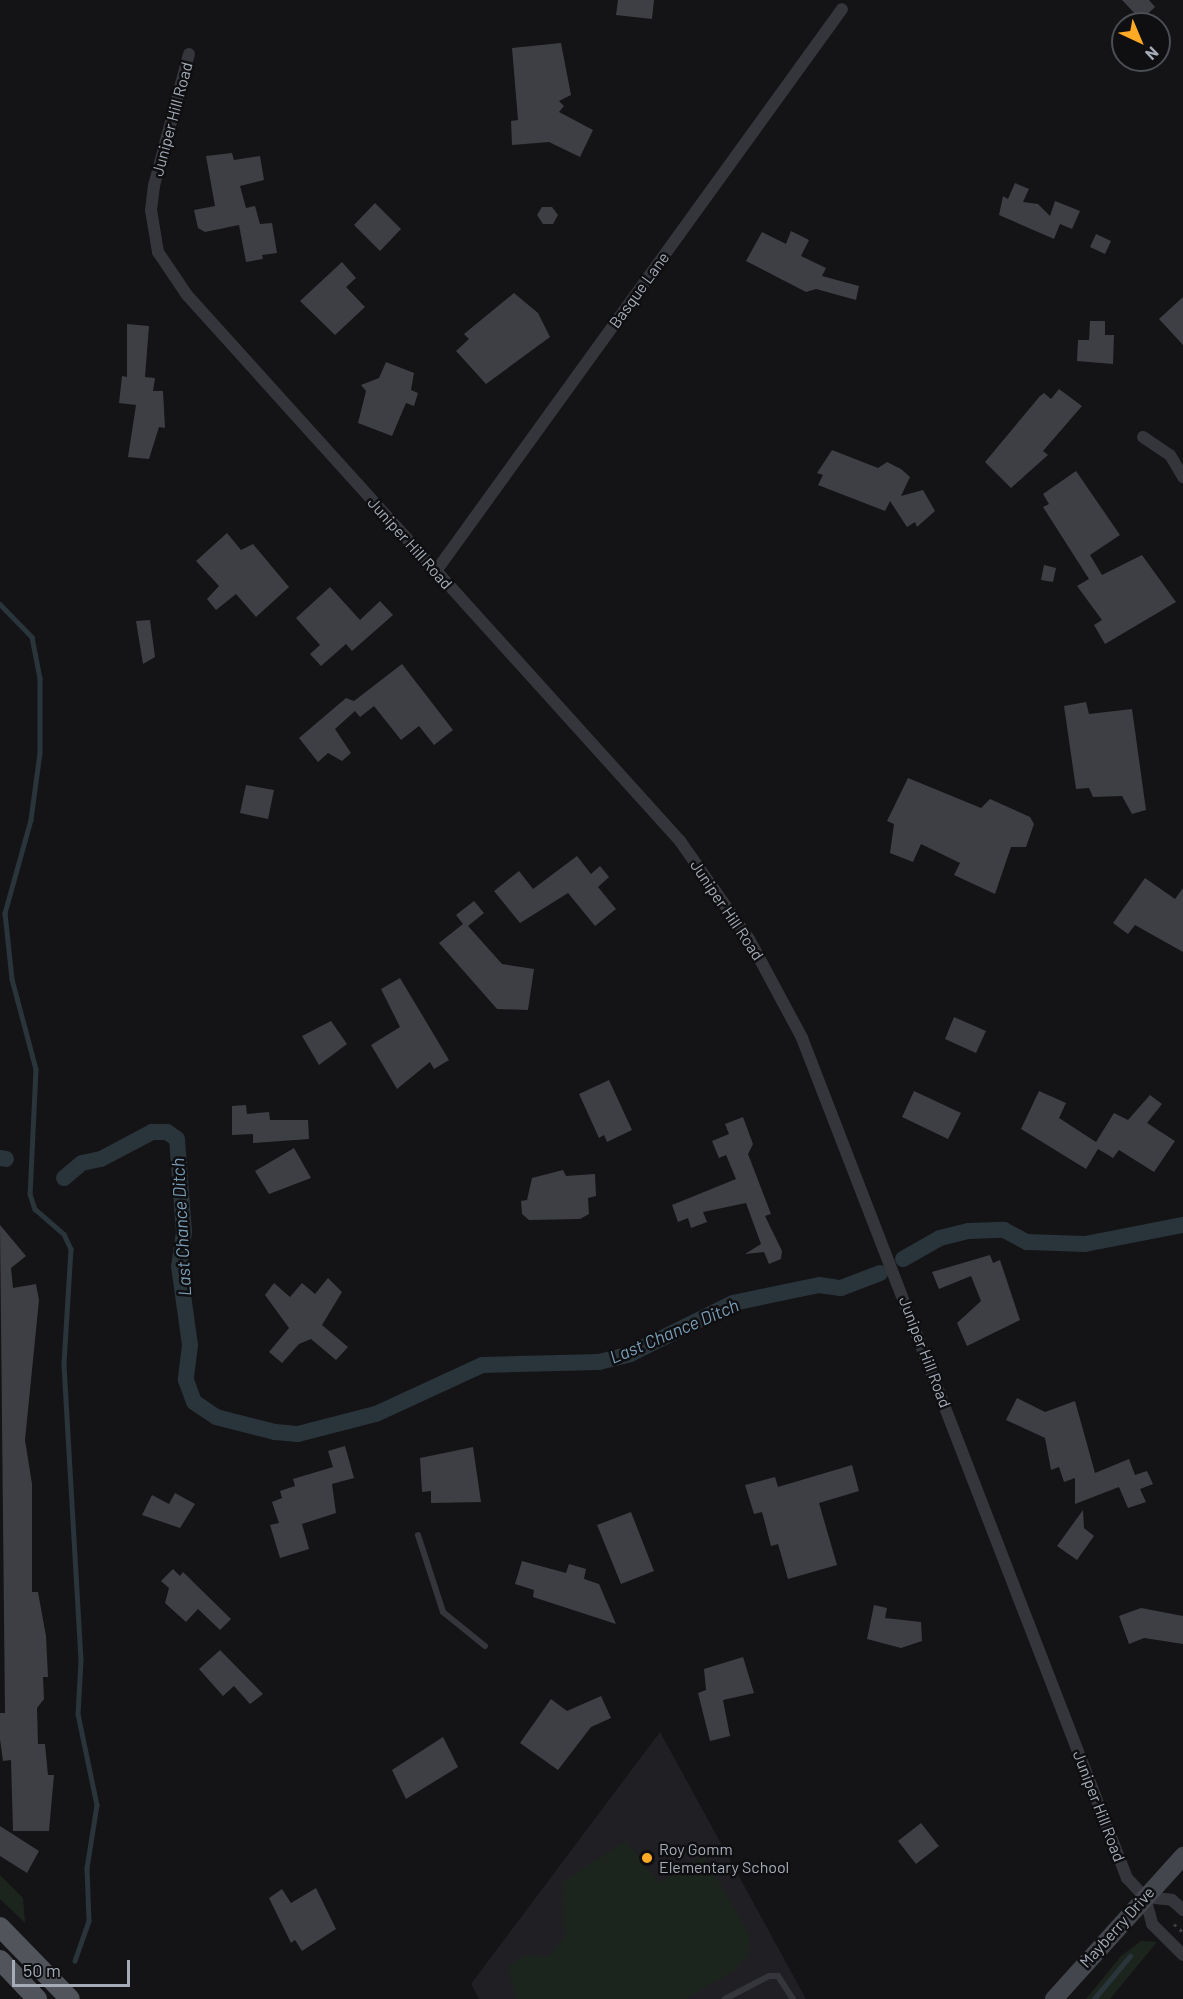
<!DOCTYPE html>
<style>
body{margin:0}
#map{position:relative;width:1183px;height:1999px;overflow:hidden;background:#141416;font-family:Barlow,sans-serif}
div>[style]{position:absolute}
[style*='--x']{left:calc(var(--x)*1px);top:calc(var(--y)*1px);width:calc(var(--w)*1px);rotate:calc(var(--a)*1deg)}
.built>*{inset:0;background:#202024}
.green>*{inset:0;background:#1c251d}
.stream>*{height:4.5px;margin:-2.25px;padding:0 2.25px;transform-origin:2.25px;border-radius:2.25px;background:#29343b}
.canal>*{height:16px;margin:-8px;padding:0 8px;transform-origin:8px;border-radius:8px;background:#29343b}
.building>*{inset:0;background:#3e3f44}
.path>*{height:3px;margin-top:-1.5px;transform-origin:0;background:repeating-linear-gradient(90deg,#3b3e43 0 3px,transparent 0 7.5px)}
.service>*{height:6px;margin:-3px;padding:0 3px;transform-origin:3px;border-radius:3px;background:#35363c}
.minor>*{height:12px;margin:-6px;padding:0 6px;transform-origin:6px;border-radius:6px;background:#35363c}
.secondary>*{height:18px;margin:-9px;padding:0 9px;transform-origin:9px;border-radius:9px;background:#43464c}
.primary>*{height:20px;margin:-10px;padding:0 10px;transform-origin:10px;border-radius:10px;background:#51545b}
.dots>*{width:16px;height:16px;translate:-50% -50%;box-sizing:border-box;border:3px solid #0f0f11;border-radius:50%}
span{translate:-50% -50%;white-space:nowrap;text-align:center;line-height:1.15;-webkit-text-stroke:5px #0f0f11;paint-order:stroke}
.street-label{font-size:16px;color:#a5acb8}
.poi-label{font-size:16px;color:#a5acb8}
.left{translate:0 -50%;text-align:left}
.water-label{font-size:18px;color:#799db6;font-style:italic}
.north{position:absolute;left:1111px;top:12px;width:60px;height:60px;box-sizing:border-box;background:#0f0f11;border:2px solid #4b4e54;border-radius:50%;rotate:136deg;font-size:16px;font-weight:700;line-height:24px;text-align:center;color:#a5acb8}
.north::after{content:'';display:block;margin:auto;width:21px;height:27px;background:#ffa924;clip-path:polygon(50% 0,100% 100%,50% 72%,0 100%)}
.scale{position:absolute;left:12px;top:1960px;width:118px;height:27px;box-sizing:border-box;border:3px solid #a5acb8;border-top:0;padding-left:8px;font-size:18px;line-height:21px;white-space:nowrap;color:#a5acb8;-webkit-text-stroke:4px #0f0f11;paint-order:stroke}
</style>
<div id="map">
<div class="built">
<div style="clip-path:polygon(660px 1732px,806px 1999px,479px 1999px,471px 1984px)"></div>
</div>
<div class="green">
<div style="clip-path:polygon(626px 1841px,659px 1883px,702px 1857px,706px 1859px,750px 1936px,747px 1957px,732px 1972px,685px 1999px,516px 1999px,508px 1968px,524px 1955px,548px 1957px,565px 1936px,564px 1881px)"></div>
<div style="clip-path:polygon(0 1875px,23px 1898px,25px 1923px,0 1899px)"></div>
<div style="clip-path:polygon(1141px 1941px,1157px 1942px,1110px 1999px,1086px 1999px,1121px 1956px)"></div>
</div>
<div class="stream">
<div style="--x:0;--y:604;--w:46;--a:45.9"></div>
<div style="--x:32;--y:637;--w:42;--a:79"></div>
<div style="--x:40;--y:678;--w:75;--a:90"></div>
<div style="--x:40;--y:753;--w:68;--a:97.7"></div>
<div style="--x:31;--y:820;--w:97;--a:105.6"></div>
<div style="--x:5;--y:913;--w:66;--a:83.9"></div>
<div style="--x:12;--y:979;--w:93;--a:75.1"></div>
<div style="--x:36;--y:1069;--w:125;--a:92.7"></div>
<div style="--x:30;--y:1194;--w:16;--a:72"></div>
<div style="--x:35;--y:1209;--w:38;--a:41"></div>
<div style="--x:64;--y:1234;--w:17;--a:65"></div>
<div style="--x:71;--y:1249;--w:116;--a:93.5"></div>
<div style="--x:64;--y:1365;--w:296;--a:86.7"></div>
<div style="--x:81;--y:1661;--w:53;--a:93.2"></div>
<div style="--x:78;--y:1714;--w:93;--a:78.2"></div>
<div style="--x:97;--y:1805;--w:64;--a:99"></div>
<div style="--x:87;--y:1868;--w:53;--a:87.8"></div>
<div style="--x:89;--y:1921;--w:42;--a:109.3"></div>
<div style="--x:1094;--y:1999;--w:56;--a:-50.1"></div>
</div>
<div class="canal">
<div style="--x:0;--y:1158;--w:6;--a:9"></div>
<div style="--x:64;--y:1178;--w:23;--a:-40"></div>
<div style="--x:82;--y:1163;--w:19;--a:-12"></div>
<div style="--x:101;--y:1159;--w:58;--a:-27.9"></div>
<div style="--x:152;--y:1132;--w:15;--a:0"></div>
<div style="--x:167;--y:1132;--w:12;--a:35"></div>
<div style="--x:177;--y:1139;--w:93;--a:85.7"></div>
<div style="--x:184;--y:1232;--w:34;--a:98"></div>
<div style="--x:179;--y:1266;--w:80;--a:82.1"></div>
<div style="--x:190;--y:1345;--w:35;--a:97"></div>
<div style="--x:186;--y:1380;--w:23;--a:70"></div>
<div style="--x:194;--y:1402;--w:27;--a:34"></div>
<div style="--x:216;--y:1417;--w:61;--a:14.3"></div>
<div style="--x:275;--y:1432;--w:23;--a:5"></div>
<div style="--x:298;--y:1434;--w:81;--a:-14.4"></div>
<div style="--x:376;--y:1414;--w:117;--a:-24.8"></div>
<div style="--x:482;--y:1365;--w:117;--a:-1.5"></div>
<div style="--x:599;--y:1362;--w:32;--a:-14"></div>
<div style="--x:630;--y:1354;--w:115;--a:-26.3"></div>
<div style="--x:733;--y:1303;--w:88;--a:-11.8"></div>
<div style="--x:819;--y:1285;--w:22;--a:8"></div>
<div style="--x:841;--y:1288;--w:42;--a:-21"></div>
<div style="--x:903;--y:1259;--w:43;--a:-29.6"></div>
<div style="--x:940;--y:1238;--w:29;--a:-14"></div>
<div style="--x:968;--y:1231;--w:36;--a:-2"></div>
<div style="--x:1004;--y:1230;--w:26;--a:28"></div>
<div style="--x:1027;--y:1242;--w:58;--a:2"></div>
<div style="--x:1085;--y:1244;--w:100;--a:-11"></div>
</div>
<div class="building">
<div style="clip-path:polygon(618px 0,654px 0,652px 19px,616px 15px)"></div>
<div style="clip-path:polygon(1122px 0,1149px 0,1155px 7px,1141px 20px)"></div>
<div style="clip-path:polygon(561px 43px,571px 95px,559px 101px,564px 106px,559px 112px,593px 130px,580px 157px,549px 142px,512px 145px,511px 121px,518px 120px,512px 48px)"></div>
<div style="clip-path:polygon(232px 153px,234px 160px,260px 156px,264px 180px,240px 186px,246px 208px,255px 206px,260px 224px,272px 223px,277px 253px,262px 255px,263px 259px,246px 262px,239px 225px,205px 232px,198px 228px,194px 210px,215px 206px,206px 156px)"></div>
<div style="clip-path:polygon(1015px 183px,1029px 189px,1023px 202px,1038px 204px,1050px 216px,1055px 201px,1080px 211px,1072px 229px,1060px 224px,1054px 239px,999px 215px,1003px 196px,1008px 199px)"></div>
<div style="clip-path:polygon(375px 203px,401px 229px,380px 251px,354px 225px)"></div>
<div style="clip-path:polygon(542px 207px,552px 207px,558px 215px,553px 224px,543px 224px,537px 215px)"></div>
<div style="clip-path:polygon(791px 231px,809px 240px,801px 256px,826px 268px,822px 276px,859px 286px,856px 300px,816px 289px,806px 292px,746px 261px,762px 232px,786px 244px)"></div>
<div style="clip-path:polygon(1096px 234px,1111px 241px,1105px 254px,1090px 247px)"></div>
<div style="clip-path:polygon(342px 262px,356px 278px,346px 287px,365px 307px,335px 335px,300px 301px)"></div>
<div style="clip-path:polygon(514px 293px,538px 313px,550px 337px,486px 384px,456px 351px,469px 339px,464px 334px)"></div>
<div style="clip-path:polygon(1183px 297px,1183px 345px,1159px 319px)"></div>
<div style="clip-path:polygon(1090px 321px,1105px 321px,1105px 335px,1114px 335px,1113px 364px,1077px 361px,1078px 340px,1089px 340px)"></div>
<div style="clip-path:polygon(127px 324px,149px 326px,145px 377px,155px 378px,153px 391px,163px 391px,165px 428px,159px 427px,149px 459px,128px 457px,136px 405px,119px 403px,122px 376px,127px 377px)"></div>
<div style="clip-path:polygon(386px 362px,414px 373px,411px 390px,418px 393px,414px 406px,406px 403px,392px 436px,358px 423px,366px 391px,361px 385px,379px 378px)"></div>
<div style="clip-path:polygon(1059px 389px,1082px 406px,1043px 451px,1048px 455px,1011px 488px,985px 462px,1040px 396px,1044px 393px,1051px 399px)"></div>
<div style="clip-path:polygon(832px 450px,878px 468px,887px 462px,901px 469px,910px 477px,901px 496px,923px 490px,935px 511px,917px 527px,915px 522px,907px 527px,890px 501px,885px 511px,818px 485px,823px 475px,817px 473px)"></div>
<div style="clip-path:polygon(1076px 471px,1120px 535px,1090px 555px,1102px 575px,1142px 555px,1176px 602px,1105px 644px,1094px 625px,1102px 620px,1077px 586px,1089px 579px,1043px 507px,1049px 504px,1043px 494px)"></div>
<div style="clip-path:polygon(227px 533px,241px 550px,253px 544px,289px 587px,256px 617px,236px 594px,216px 610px,207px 599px,219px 586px,196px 561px)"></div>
<div style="clip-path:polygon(1044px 565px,1056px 568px,1053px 582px,1041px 580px)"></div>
<div style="clip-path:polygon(330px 587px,360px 620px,380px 601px,393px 615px,352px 651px,346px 644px,321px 666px,310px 654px,320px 645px,296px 618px)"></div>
<div style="clip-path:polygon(150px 620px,155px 657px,143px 664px,136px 621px)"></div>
<div style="clip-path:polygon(402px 664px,453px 730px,434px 745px,419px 726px,401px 740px,374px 706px,360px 717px,355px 711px,335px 729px,351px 753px,342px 761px,328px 753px,318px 762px,299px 738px,346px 698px,354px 701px)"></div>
<div style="clip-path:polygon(1086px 702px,1089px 714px,1132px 709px,1146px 810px,1132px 814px,1122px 796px,1093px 797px,1089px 788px,1076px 789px,1064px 706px)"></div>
<div style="clip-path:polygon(908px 778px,981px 808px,990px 799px,1030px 817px,1034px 824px,1026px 847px,1011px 847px,995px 894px,954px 875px,960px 863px,921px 844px,913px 862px,890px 853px,894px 824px,887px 821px)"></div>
<div style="clip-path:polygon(246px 785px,274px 790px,268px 819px,240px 813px)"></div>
<div style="clip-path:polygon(577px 856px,591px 874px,600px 866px,609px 877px,598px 887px,616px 909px,595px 926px,568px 893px,520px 923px,494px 891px,519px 871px,533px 889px)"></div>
<div style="clip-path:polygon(1145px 878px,1175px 899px,1183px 888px,1183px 952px,1135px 925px,1128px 934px,1113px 923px)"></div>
<div style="clip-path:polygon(474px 901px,484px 913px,468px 926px,502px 964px,534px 969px,528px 1010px,497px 1009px,439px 943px,463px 924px,456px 915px)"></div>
<div style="clip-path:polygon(400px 978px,449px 1060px,434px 1069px,430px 1062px,397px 1089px,371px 1045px,400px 1027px,381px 989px)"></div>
<div style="clip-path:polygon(954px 1017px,986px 1031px,976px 1053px,945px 1039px)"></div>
<div style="clip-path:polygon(331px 1021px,347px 1044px,319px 1065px,302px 1036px)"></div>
<div style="clip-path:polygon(609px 1080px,632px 1130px,607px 1142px,604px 1135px,599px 1138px,579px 1094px)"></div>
<div style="clip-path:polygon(914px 1091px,961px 1113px,948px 1139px,902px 1117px)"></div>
<div style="clip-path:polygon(1039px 1091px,1066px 1103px,1059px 1118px,1096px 1142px,1114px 1113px,1128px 1120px,1150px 1095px,1162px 1104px,1147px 1123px,1175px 1141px,1154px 1172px,1119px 1150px,1113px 1158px,1098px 1149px,1086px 1169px,1021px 1129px)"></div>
<div style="clip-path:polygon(246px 1105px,247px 1114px,269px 1112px,270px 1120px,308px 1120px,309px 1139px,253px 1143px,253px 1134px,232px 1135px,232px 1106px)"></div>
<div style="clip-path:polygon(743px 1117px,753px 1144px,748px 1154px,771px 1214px,765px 1216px,782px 1251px,781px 1259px,769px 1264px,764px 1252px,745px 1254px,761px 1244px,746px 1203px,703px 1212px,707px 1222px,691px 1228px,688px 1218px,678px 1222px,672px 1205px,736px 1179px,726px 1155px,719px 1158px,712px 1141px,729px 1134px,725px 1124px)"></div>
<div style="clip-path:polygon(294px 1148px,311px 1178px,269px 1194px,255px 1171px)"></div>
<div style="clip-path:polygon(563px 1170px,566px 1176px,595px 1174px,596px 1196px,588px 1198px,589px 1214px,580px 1219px,529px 1220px,522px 1214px,521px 1201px,527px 1200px,532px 1178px)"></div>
<div style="clip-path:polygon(0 1225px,26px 1256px,11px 1268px,13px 1288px,36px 1284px,39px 1300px,25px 1440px,32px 1484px,32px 1592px,38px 1592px,46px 1636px,48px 1677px,43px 1677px,44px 1699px,37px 1708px,38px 1744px,45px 1744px,48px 1775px,54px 1775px,49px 1831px,13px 1831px,11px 1760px,3px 1761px,0 1739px,0 1713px,5px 1713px)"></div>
<div style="clip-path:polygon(990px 1255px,993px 1263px,1000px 1260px,1020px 1320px,967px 1346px,957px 1323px,981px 1301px,971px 1276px,939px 1289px,932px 1272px)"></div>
<div style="clip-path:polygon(328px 1278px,342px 1292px,322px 1325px,348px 1347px,336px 1360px,311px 1339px,299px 1344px,282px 1363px,269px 1352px,289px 1328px,265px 1295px,274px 1283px,290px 1297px,302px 1283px,315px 1294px)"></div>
<div style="clip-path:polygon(1017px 1398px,1045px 1412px,1075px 1401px,1095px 1473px,1129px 1459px,1135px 1475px,1147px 1471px,1153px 1484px,1140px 1489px,1146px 1502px,1128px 1508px,1119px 1487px,1075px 1504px,1075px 1478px,1064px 1482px,1059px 1467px,1051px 1470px,1045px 1438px,1006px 1420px)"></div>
<div style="clip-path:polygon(345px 1446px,354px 1478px,332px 1484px,336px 1513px,302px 1524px,309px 1549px,280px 1558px,270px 1525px,279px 1523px,272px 1502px,282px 1498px,280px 1491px,295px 1486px,293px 1479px,333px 1467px,328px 1451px)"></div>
<div style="clip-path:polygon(473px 1447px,481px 1502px,431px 1503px,431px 1491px,422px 1492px,420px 1458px)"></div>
<div style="clip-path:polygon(852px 1465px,859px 1491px,819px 1503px,837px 1565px,788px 1579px,778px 1544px,771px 1546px,762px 1512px,754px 1514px,745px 1485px,775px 1477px,778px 1487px)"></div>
<div style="clip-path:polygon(175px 1493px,195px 1504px,180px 1528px,142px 1515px,152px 1495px,169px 1504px)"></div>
<div style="clip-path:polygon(1083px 1510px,1084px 1528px,1094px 1536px,1077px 1560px,1057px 1546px)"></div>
<div style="clip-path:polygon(631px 1512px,654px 1571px,621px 1584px,597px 1525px)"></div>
<div style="clip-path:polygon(522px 1561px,566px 1573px,569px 1564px,586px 1569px,584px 1579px,599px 1584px,616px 1624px,533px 1597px,534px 1590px,515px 1584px)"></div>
<div style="clip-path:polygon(173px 1569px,180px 1576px,183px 1572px,231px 1619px,220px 1630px,198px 1609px,186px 1622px,165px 1603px,169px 1588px,161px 1581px)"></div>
<div style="clip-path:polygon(874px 1605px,887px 1608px,885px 1618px,921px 1622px,922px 1641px,901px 1648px,867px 1639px)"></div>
<div style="clip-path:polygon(1141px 1608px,1183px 1616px,1183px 1644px,1144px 1638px,1129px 1644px,1119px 1616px)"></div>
<div style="clip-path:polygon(220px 1650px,263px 1694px,250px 1704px,234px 1686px,223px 1696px,199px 1669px)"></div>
<div style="clip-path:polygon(743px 1657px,754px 1693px,723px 1700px,730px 1736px,710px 1741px,698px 1693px,706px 1690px,704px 1669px)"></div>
<div style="clip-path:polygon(601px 1696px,611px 1718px,591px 1727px,558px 1770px,520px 1743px,551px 1699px,567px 1711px)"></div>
<div style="clip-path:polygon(443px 1737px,458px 1767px,406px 1799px,392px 1770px)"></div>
<div style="clip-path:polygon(921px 1823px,939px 1846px,916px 1864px,898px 1841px)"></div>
<div style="clip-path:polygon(0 1826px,39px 1851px,27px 1873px,0 1856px)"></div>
<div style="clip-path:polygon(316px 1888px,336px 1929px,302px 1951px,295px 1940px,291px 1943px,269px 1898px,282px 1889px,291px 1903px)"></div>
</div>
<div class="path">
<div style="--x:1174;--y:1924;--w:12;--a:42"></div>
</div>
<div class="service">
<div style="--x:418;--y:1535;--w:81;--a:72"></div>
<div style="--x:443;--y:1612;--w:54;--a:39"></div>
<div style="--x:725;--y:1999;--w:50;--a:-27.6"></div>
<div style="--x:769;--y:1976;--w:9;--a:0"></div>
<div style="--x:778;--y:1976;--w:27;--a:57"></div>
</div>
<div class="minor">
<div style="--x:189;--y:54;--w:137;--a:104.9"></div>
<div style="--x:154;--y:186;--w:24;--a:97"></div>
<div style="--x:151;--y:210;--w:43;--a:80.5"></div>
<div style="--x:158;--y:252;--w:52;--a:56"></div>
<div style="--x:187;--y:295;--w:736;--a:47.92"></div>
<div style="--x:680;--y:841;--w:120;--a:54.9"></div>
<div style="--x:749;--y:939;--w:112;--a:61.8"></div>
<div style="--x:802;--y:1038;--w:901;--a:68.85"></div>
<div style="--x:1127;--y:1878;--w:26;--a:47"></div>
<div style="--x:1143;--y:437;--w:32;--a:34"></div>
<div style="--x:1170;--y:455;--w:26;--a:59"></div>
<div style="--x:436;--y:571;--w:693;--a:-54.15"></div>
<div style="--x:1145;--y:1897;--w:28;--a:75"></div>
<div style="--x:1152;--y:1924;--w:44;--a:45"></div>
<div style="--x:1145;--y:1897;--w:27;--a:6"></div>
<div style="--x:1172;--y:1900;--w:15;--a:42"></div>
</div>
<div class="secondary">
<div style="--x:1054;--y:1999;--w:193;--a:-47.9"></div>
</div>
<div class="primary">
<div style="--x:0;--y:1927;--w:100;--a:45.8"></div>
<div style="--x:0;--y:1960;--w:54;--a:46.5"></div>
</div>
<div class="dots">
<div style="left:647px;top:1858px;background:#ffa924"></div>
</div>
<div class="street-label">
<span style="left:172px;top:119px;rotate:-75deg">Juniper Hill Road</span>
<span style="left:639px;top:290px;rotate:-54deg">Basque Lane</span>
<span style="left:410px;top:543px;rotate:48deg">Juniper Hill Road</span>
<span style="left:727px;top:910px;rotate:56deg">Juniper Hill Road</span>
<span style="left:925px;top:1352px;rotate:69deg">Juniper Hill Road</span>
<span style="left:1099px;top:1806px;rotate:69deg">Juniper Hill Road</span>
<span style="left:1117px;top:1927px;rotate:-48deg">Mayberry Drive</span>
</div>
<div class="poi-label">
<span class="left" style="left:659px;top:1858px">Roy Gomm<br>Elementary School</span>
</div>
<div class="water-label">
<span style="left:181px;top:1227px;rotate:-93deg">Last Chance Ditch</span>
<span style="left:674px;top:1331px;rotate:-23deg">Last Chance Ditch</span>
</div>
<div class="north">N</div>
<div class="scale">50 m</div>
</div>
